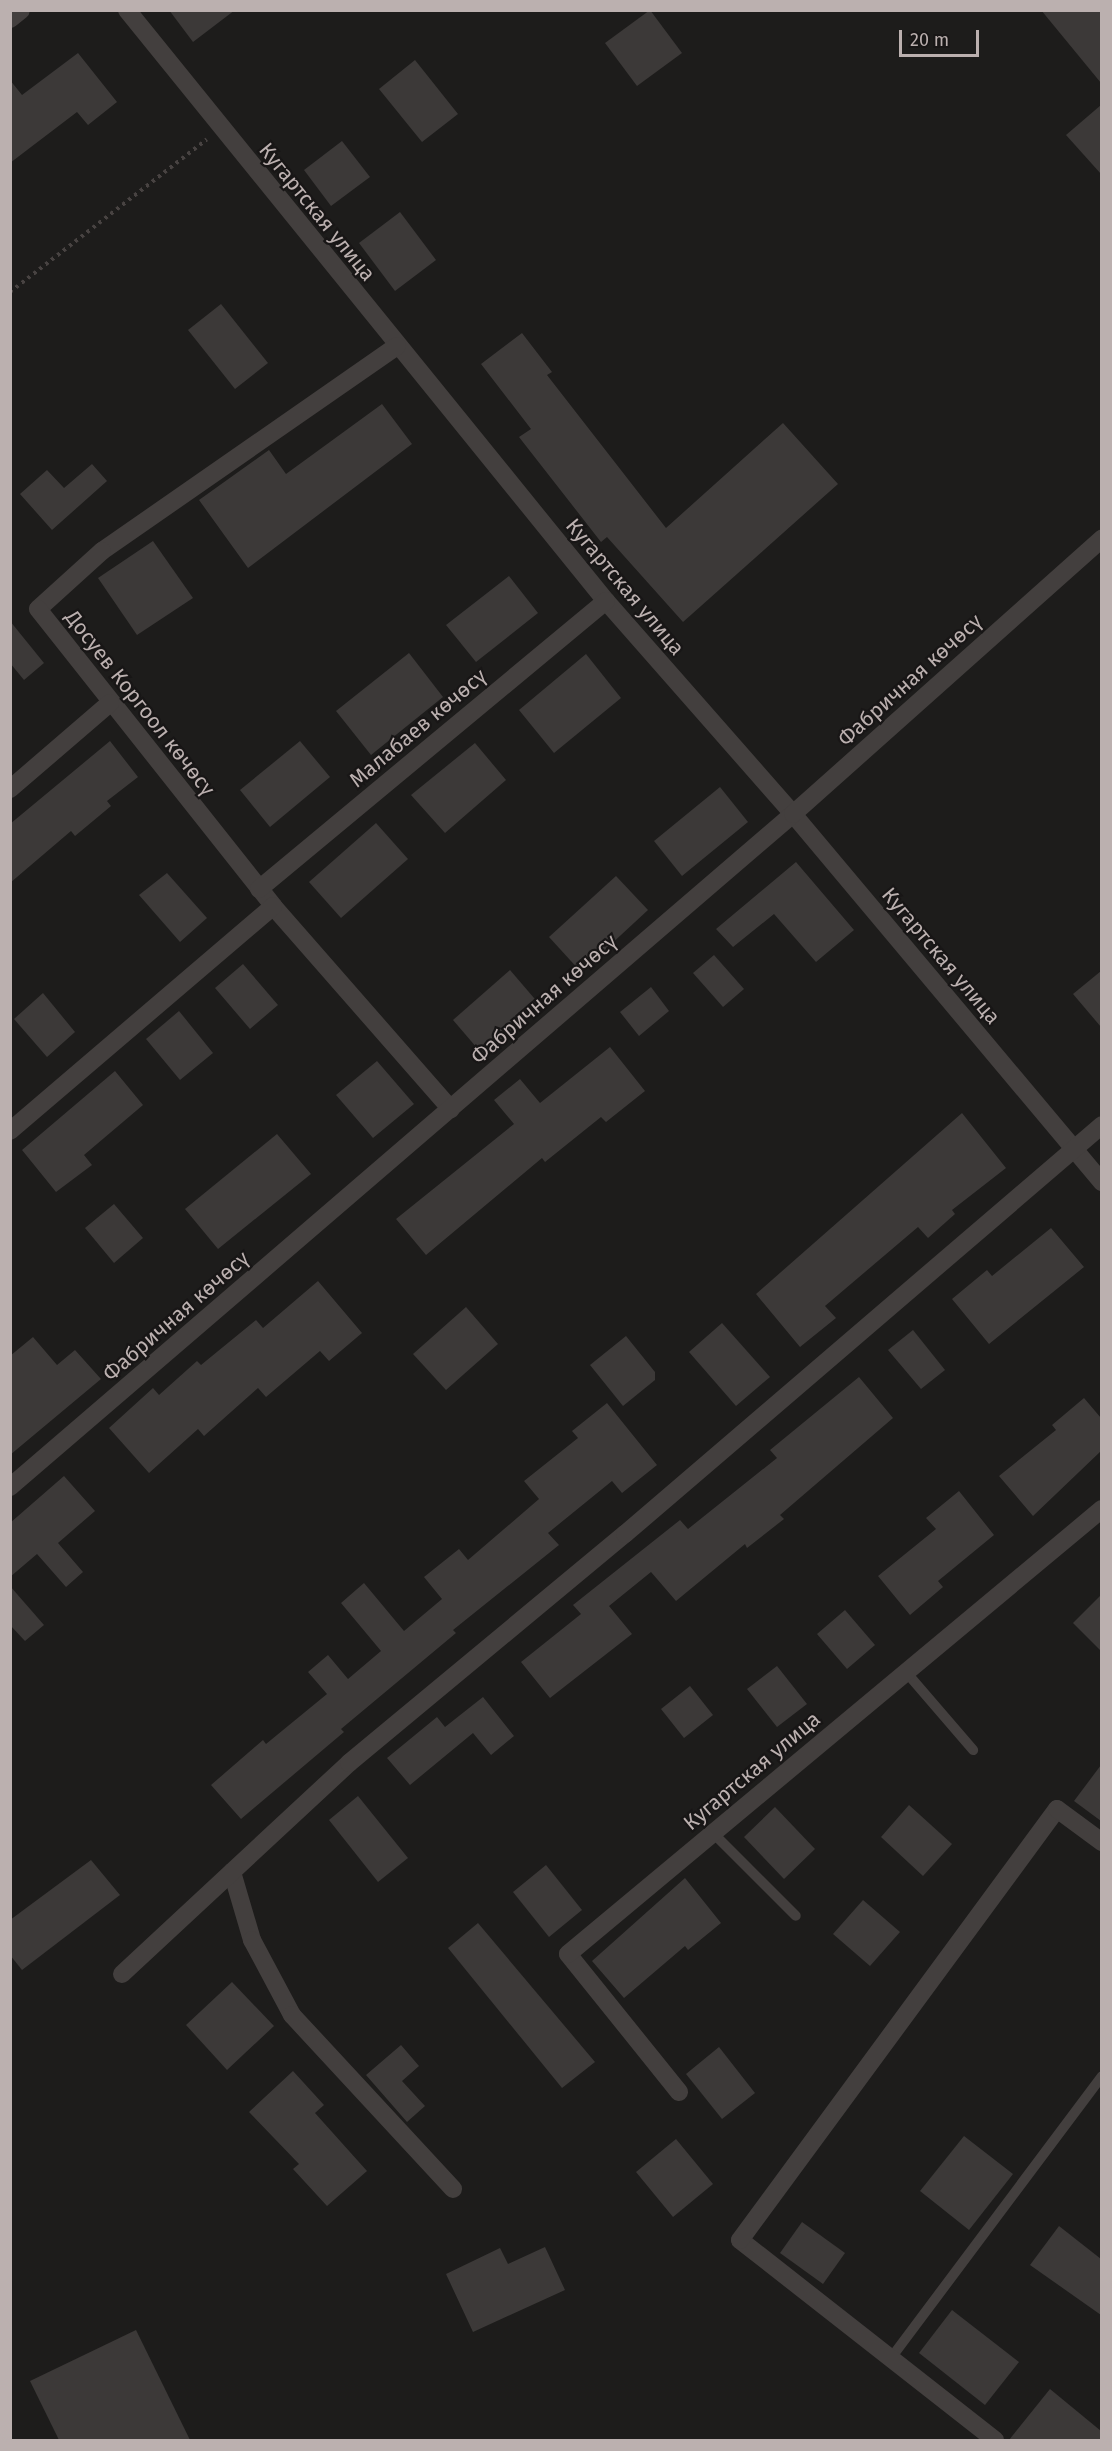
<!DOCTYPE html>
<meta charset="utf-8">
<style>
body{margin:0}
#map{position:relative;width:1112px;height:2451px;overflow:hidden;background:#1d1c1b;font-family:"Fira Sans",sans-serif}
div>[style]{position:absolute}
[style*='--x']{left:calc(var(--x)*1px);top:calc(var(--y)*1px);width:calc(var(--w)*1px);rotate:calc(var(--a)*1deg)}
.building>*{inset:0;background:#3c3938}
.path>*{height:4px;margin-top:-2px;transform-origin:0;background:repeating-linear-gradient(90deg,#484342 0 3px,transparent 0 7.5px)}
.service>*{height:10px;margin:-5px;padding:0 5px;transform-origin:5px;border-radius:5px;background:#433f3e}
.minor>*{height:18px;margin:-9px;padding:0 9px;transform-origin:9px;border-radius:9px;background:#433f3e}
span{translate:-50% -50%;white-space:nowrap;text-align:center;line-height:1.15;-webkit-text-stroke:4.5px #181616;paint-order:stroke}
.street-label{font-size:21px;color:#bbb0af}
.frame{position:absolute;inset:0;border:12px solid #bbb0af;pointer-events:none}
.scale{position:absolute;left:899px;top:30px;width:80px;height:27px;box-sizing:border-box;border:3px solid #bbb0af;border-top:0;padding-left:8px;font-size:18px;line-height:21px;white-space:nowrap;color:#bbb0af;-webkit-text-stroke:4px #181616;paint-order:stroke}
</style>
<div id="map">
<div class="building">
<div style="clip-path:polygon(169px 10px,235px 10px,193px 42px)"></div>
<div style="clip-path:polygon(650px 10px,682px 53px,637px 86px,605px 43px)"></div>
<div style="clip-path:polygon(1041px 10px,1101px 10px,1101px 83px)"></div>
<div style="clip-path:polygon(78px 53px,117px 102px,88px 125px,77px 112px,10px 163px,10px 80px,22px 95px)"></div>
<div style="clip-path:polygon(415px 60px,458px 114px,422px 142px,379px 89px)"></div>
<div style="clip-path:polygon(1101px 105px,1101px 174px,1066px 135px)"></div>
<div style="clip-path:polygon(342px 141px,370px 177px,331px 206px,304px 170px)"></div>
<div style="clip-path:polygon(400px 212px,436px 260px,395px 291px,359px 243px)"></div>
<div style="clip-path:polygon(221px 304px,268px 363px,235px 389px,188px 330px)"></div>
<div style="clip-path:polygon(522px 333px,552px 372px,547px 375px,666px 528px,783px 423px,838px 484px,683px 622px,607px 537px,601px 542px,519px 437px,531px 429px,481px 364px)"></div>
<div style="clip-path:polygon(382px 404px,412px 444px,248px 568px,199px 500px,269px 450px,286px 474px)"></div>
<div style="clip-path:polygon(92px 464px,107px 481px,52px 530px,20px 494px,47px 470px,64px 488px)"></div>
<div style="clip-path:polygon(153px 541px,193px 598px,137px 635px,98px 578px)"></div>
<div style="clip-path:polygon(509px 576px,538px 613px,476px 662px,446px 625px)"></div>
<div style="clip-path:polygon(10px 621px,44px 663px,24px 680px,10px 663px)"></div>
<div style="clip-path:polygon(409px 653px,443px 697px,371px 755px,336px 711px)"></div>
<div style="clip-path:polygon(586px 654px,621px 698px,554px 753px,519px 710px)"></div>
<div style="clip-path:polygon(110px 741px,138px 777px,107px 801px,111px 806px,75px 836px,71px 831px,10px 883px,10px 824px)"></div>
<div style="clip-path:polygon(300px 741px,330px 777px,270px 827px,240px 790px)"></div>
<div style="clip-path:polygon(475px 743px,506px 780px,445px 833px,411px 795px)"></div>
<div style="clip-path:polygon(720px 787px,748px 822px,682px 876px,654px 841px)"></div>
<div style="clip-path:polygon(376px 823px,408px 859px,341px 918px,309px 882px)"></div>
<div style="clip-path:polygon(796px 862px,854px 930px,816px 962px,774px 914px,733px 947px,716px 929px)"></div>
<div style="clip-path:polygon(167px 873px,207px 918px,180px 942px,139px 895px)"></div>
<div style="clip-path:polygon(616px 876px,648px 910px,581px 972px,549px 937px)"></div>
<div style="clip-path:polygon(714px 955px,744px 989px,723px 1007px,693px 973px)"></div>
<div style="clip-path:polygon(243px 964px,278px 1005px,250px 1029px,215px 988px)"></div>
<div style="clip-path:polygon(510px 970px,540px 1005px,483px 1055px,453px 1020px)"></div>
<div style="clip-path:polygon(1101px 971px,1101px 1027px,1073px 994px)"></div>
<div style="clip-path:polygon(651px 987px,669px 1011px,639px 1036px,620px 1012px)"></div>
<div style="clip-path:polygon(43px 993px,75px 1032px,47px 1057px,14px 1019px)"></div>
<div style="clip-path:polygon(179px 1011px,213px 1053px,180px 1080px,146px 1039px)"></div>
<div style="clip-path:polygon(610px 1047px,645px 1091px,606px 1122px,601px 1117px,545px 1162px,542px 1158px,426px 1255px,396px 1219px,514px 1124px,494px 1100px,520px 1079px,540px 1103px)"></div>
<div style="clip-path:polygon(377px 1061px,414px 1104px,373px 1138px,336px 1095px)"></div>
<div style="clip-path:polygon(115px 1071px,143px 1105px,84px 1155px,92px 1165px,56px 1192px,22px 1150px)"></div>
<div style="clip-path:polygon(962px 1113px,1006px 1168px,952px 1210px,955px 1214px,928px 1238px,918px 1227px,825px 1306px,836px 1318px,800px 1347px,756px 1294px)"></div>
<div style="clip-path:polygon(277px 1134px,311px 1174px,218px 1249px,185px 1209px)"></div>
<div style="clip-path:polygon(114px 1204px,143px 1238px,114px 1263px,85px 1228px)"></div>
<div style="clip-path:polygon(1051px 1228px,1084px 1267px,989px 1344px,952px 1299px,987px 1270px,992px 1276px)"></div>
<div style="clip-path:polygon(318px 1281px,362px 1333px,329px 1361px,320px 1351px,266px 1397px,258px 1388px,204px 1436px,198px 1429px,149px 1473px,109px 1428px,153px 1388px,159px 1395px,197px 1361px,201px 1365px,256px 1320px,263px 1328px)"></div>
<div style="clip-path:polygon(466px 1307px,498px 1344px,446px 1390px,413px 1354px)"></div>
<div style="clip-path:polygon(722px 1323px,770px 1377px,736px 1406px,689px 1352px)"></div>
<div style="clip-path:polygon(913px 1330px,945px 1370px,921px 1389px,888px 1350px)"></div>
<div style="clip-path:polygon(626px 1336px,655px 1372px,655px 1380px,623px 1406px,590px 1365px)"></div>
<div style="clip-path:polygon(33px 1337px,57px 1365px,75px 1350px,101px 1379px,10px 1455px,10px 1356px)"></div>
<div style="clip-path:polygon(859px 1377px,893px 1418px,780px 1515px,784px 1519px,747px 1548px,745px 1544px,676px 1601px,651px 1572px,609px 1606px,632px 1634px,550px 1698px,521px 1662px,581px 1614px,573px 1605px,680px 1520px,688px 1529px,777px 1458px,770px 1450px)"></div>
<div style="clip-path:polygon(1084px 1398px,1101px 1418px,1101px 1451px,1033px 1516px,999px 1476px,1056px 1430px,1052px 1425px)"></div>
<div style="clip-path:polygon(607px 1403px,657px 1465px,622px 1493px,612px 1481px,548px 1533px,559px 1545px,453px 1630px,456px 1633px,341px 1729px,344px 1732px,241px 1819px,211px 1785px,263px 1740px,266px 1744px,327px 1694px,308px 1672px,328px 1655px,348px 1679px,381px 1651px,341px 1603px,364px 1583px,404px 1631px,442px 1599px,424px 1577px,459px 1549px,468px 1560px,539px 1499px,524px 1481px,578px 1438px,572px 1431px)"></div>
<div style="clip-path:polygon(64px 1476px,95px 1511px,58px 1543px,83px 1572px,66px 1587px,37px 1554px,10px 1577px,10px 1523px)"></div>
<div style="clip-path:polygon(959px 1491px,994px 1535px,938px 1581px,943px 1587px,910px 1615px,878px 1576px,936px 1529px,926px 1518px)"></div>
<div style="clip-path:polygon(10px 1586px,44px 1625px,25px 1641px,10px 1625px)"></div>
<div style="clip-path:polygon(1101px 1595px,1101px 1651px,1073px 1623px)"></div>
<div style="clip-path:polygon(845px 1610px,875px 1645px,847px 1669px,817px 1634px)"></div>
<div style="clip-path:polygon(777px 1666px,807px 1704px,777px 1727px,747px 1689px)"></div>
<div style="clip-path:polygon(690px 1686px,713px 1715px,684px 1738px,661px 1709px)"></div>
<div style="clip-path:polygon(483px 1697px,514px 1736px,491px 1755px,473px 1733px,410px 1785px,387px 1758px,437px 1717px,445px 1727px)"></div>
<div style="clip-path:polygon(1101px 1765px,1101px 1821px,1074px 1801px)"></div>
<div style="clip-path:polygon(358px 1796px,408px 1858px,378px 1882px,329px 1820px)"></div>
<div style="clip-path:polygon(909px 1805px,952px 1844px,923px 1876px,881px 1837px)"></div>
<div style="clip-path:polygon(775px 1807px,815px 1849px,784px 1879px,744px 1837px)"></div>
<div style="clip-path:polygon(91px 1860px,120px 1895px,22px 1970px,10px 1955px,10px 1920px)"></div>
<div style="clip-path:polygon(546px 1865px,582px 1910px,549px 1937px,513px 1892px)"></div>
<div style="clip-path:polygon(685px 1878px,721px 1923px,688px 1950px,685px 1946px,624px 1998px,592px 1961px)"></div>
<div style="clip-path:polygon(863px 1900px,900px 1932px,870px 1966px,833px 1934px)"></div>
<div style="clip-path:polygon(478px 1923px,595px 2062px,562px 2088px,448px 1948px)"></div>
<div style="clip-path:polygon(232px 1982px,274px 2026px,227px 2070px,186px 2025px)"></div>
<div style="clip-path:polygon(401px 2045px,419px 2066px,402px 2081px,425px 2106px,407px 2122px,366px 2075px)"></div>
<div style="clip-path:polygon(719px 2047px,755px 2093px,722px 2119px,686px 2074px)"></div>
<div style="clip-path:polygon(293px 2071px,324px 2105px,315px 2113px,367px 2171px,327px 2206px,293px 2169px,299px 2164px,249px 2112px)"></div>
<div style="clip-path:polygon(964px 2136px,1013px 2174px,969px 2230px,920px 2191px)"></div>
<div style="clip-path:polygon(676px 2139px,713px 2184px,673px 2217px,636px 2172px)"></div>
<div style="clip-path:polygon(802px 2222px,845px 2253px,823px 2284px,780px 2253px)"></div>
<div style="clip-path:polygon(1059px 2226px,1101px 2259px,1101px 2315px,1030px 2265px)"></div>
<div style="clip-path:polygon(545px 2247px,565px 2290px,473px 2332px,446px 2274px,500px 2248px,508px 2264px)"></div>
<div style="clip-path:polygon(952px 2310px,1019px 2362px,985px 2405px,919px 2353px)"></div>
<div style="clip-path:polygon(136px 2330px,190px 2440px,59px 2440px,30px 2381px)"></div>
<div style="clip-path:polygon(1050px 2389px,1101px 2431px,1101px 2440px,1009px 2440px)"></div>
</div>
<div class="path">
<div style="--x:10;--y:292;--w:249;--a:-37.8"></div>
</div>
<div class="service">
<div style="--x:906;--y:1672;--w:103;--a:49.3"></div>
<div style="--x:713;--y:1833;--w:117;--a:45"></div>
<div style="--x:891;--y:2358;--w:352;--a:-53.2"></div>
</div>
<div class="minor">
<div style="--x:127;--y:10;--w:761;--a:50.98"></div>
<div style="--x:606;--y:601;--w:283;--a:48.7"></div>
<div style="--x:793;--y:814;--w:481;--a:50"></div>
<div style="--x:10;--y:19;--w:14;--a:-39"></div>
<div style="--x:397;--y:346;--w:359;--a:145.2"></div>
<div style="--x:102;--y:551;--w:86;--a:137.8"></div>
<div style="--x:38;--y:609;--w:379;--a:51.6"></div>
<div style="--x:273;--y:906;--w:270;--a:48.8"></div>
<div style="--x:10;--y:789;--w:132;--a:-40.7"></div>
<div style="--x:259;--y:889;--w:451;--a:-39.7"></div>
<div style="--x:10;--y:1131;--w:346;--a:-40.5"></div>
<div style="--x:10;--y:1487;--w:1032;--a:-40.68"></div>
<div style="--x:793;--y:814;--w:414;--a:-41.7"></div>
<div style="--x:232;--y:1872;--w:71;--a:73.6"></div>
<div style="--x:252;--y:1940;--w:85;--a:61.9"></div>
<div style="--x:292;--y:2015;--w:237;--a:47.2"></div>
<div style="--x:122;--y:1974;--w:310;--a:-42.9"></div>
<div style="--x:349;--y:1763;--w:359;--a:-39.7"></div>
<div style="--x:625;--y:1534;--w:628;--a:-40.61"></div>
<div style="--x:679;--y:2092;--w:177;--a:-128.8"></div>
<div style="--x:568;--y:1954;--w:695;--a:-39.81"></div>
<div style="--x:995;--y:2440;--w:324;--a:-141.9"></div>
<div style="--x:740;--y:2240;--w:535;--a:-53.67"></div>
<div style="--x:1057;--y:1809;--w:56;--a:36.3"></div>
</div>
<div class="street-label">
<span style="left:317px;top:212px;rotate:51deg">Кугартская улица</span>
<span style="left:625px;top:587px;rotate:50deg">Кугартская улица</span>
<span style="left:910px;top:680px;rotate:-42deg">Фабричная көчөсү</span>
<span style="left:140px;top:703px;rotate:52deg">Досуев Коргоол көчөсү</span>
<span style="left:418px;top:728px;rotate:-40deg">Малабаев көчөсү</span>
<span style="left:941px;top:956px;rotate:50deg">Кугартская улица</span>
<span style="left:544px;top:999px;rotate:-41deg">Фабричная көчөсү</span>
<span style="left:176px;top:1316px;rotate:-41deg">Фабричная көчөсү</span>
<span style="left:752px;top:1771px;rotate:-40deg">Кугартская улица</span>
</div>
<div class="frame"></div>
<div class="scale">20 m</div>
</div>
